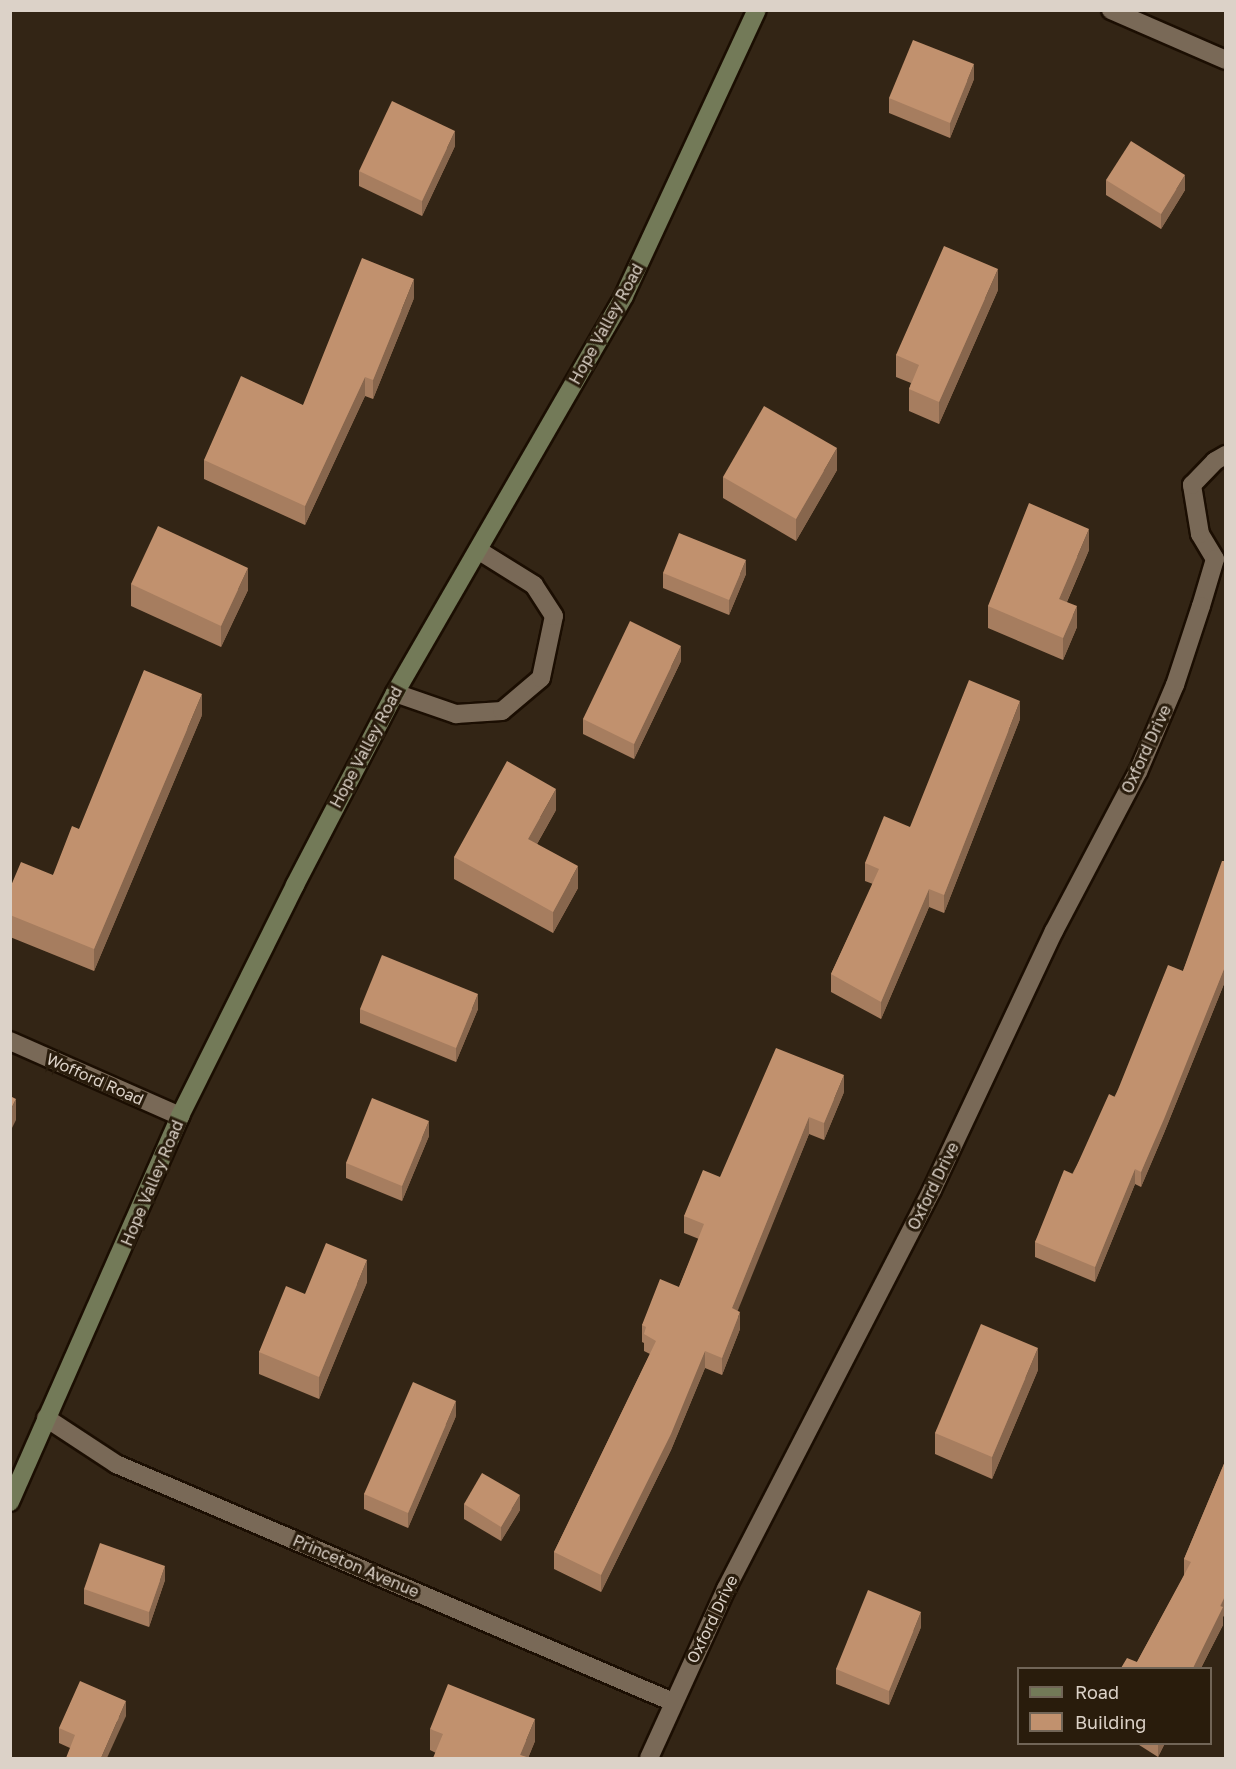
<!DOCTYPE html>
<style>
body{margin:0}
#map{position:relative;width:1236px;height:1769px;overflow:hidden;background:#332515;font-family:"Golos Text",sans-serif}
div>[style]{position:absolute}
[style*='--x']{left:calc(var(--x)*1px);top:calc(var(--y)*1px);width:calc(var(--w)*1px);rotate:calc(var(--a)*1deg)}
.roads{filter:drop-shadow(2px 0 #1b0e02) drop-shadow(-2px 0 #1b0e02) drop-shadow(0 2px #1b0e02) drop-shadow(0 -2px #1b0e02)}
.lane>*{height:18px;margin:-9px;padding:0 9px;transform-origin:9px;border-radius:9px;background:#796957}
.street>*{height:18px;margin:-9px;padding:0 9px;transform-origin:9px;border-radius:9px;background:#796957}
.secondary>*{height:18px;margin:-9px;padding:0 9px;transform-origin:9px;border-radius:9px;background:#737a58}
.wall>*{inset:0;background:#a67d5f}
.shaded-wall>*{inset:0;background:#87664d}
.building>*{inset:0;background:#c1916e}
span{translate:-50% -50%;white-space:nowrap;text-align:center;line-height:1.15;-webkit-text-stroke:6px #291c0c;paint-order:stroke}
.street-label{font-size:16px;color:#dcd2c8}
.frame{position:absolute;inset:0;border:12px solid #dcd2c8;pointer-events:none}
.legend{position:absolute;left:1017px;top:1667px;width:195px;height:78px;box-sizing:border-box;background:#291c0c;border:2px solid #716557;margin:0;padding:8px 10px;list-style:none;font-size:18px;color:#dcd2c8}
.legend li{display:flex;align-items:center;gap:12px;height:30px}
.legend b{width:30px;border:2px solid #716557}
</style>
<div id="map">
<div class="roads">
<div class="lane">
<div style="--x:1215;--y:559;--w:29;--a:-121"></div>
<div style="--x:1200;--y:534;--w:50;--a:-99.3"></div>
<div style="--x:1192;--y:485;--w:33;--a:-46"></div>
<div style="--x:1215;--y:461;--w:13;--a:-29"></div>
<div style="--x:1201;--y:606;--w:49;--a:-73.4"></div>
<div style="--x:395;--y:693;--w:65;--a:19"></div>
<div style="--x:456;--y:714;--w:46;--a:-3.7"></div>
<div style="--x:502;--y:711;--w:51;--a:-40.2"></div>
<div style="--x:541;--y:678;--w:63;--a:-78.2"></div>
<div style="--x:554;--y:616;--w:37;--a:-123"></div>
<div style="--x:534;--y:585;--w:66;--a:-148"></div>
</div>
<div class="street">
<div style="--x:1111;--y:10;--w:125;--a:23.5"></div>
<div style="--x:10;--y:1041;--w:186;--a:23.8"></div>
<div style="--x:46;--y:1418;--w:84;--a:33.3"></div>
<div style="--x:116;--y:1464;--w:606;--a:23.14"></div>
<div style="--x:649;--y:1758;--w:186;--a:-65.5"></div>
<div style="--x:726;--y:1589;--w:449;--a:-62.7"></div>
<div style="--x:932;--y:1190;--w:286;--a:-64.8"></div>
<div style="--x:1054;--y:931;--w:180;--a:-62.2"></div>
<div style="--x:1138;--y:772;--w:95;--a:-67"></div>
<div style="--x:1175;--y:685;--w:83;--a:-71.8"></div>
</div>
<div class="secondary">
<div style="--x:10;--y:1502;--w:422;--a:-66.2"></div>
<div style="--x:180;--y:1116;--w:258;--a:-63.5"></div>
<div style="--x:295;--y:885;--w:216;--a:-62.5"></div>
<div style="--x:395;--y:693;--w:458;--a:-60"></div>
<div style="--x:624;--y:296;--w:315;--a:-65.1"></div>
</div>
</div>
<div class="wall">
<div style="clip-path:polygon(974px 79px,950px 138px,889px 113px,889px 98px)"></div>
<div style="clip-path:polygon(455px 146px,422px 216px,359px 186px,359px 171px)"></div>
<div style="clip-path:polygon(1106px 180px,1185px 190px,1161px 229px,1106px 195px)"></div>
<div style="clip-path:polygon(998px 290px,939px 424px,909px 411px,909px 389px,911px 383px,896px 377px,896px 355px)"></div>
<div style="clip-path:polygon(414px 298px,373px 399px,365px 396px,305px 525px,204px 479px,204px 460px,303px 405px)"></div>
<div style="clip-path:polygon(837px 470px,796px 541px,723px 498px,723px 477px)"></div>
<div style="clip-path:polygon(1089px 550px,1067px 602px,1077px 627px,1063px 660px,988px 628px,988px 606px)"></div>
<div style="clip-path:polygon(663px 573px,746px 574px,729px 615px,663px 588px)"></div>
<div style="clip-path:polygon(131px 584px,248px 590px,221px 647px,131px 606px)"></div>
<div style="clip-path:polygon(681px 661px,634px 759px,583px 734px,583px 719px)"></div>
<div style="clip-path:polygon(202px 715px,94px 971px,10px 937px,10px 888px,53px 875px,79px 829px)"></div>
<div style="clip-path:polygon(1020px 719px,944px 913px,929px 907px,881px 1019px,831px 992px,831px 974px,873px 884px,865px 881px,865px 863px,910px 827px)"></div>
<div style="clip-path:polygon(556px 810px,537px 844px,578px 888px,553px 933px,454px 879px,454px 857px)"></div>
<div style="clip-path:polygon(1226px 861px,1226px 979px,1164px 1133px,1141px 1187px,1135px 1184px,1095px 1282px,1035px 1257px,1035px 1242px,1183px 971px)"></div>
<div style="clip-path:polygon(360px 1009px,478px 1009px,456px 1062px,360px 1023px)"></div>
<div style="clip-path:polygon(844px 1092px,824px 1140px,809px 1134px,737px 1310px,740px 1329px,722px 1375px,705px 1368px,671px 1450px,601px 1592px,554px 1569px,554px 1552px,650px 1354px,644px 1351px,644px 1343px,642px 1342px,642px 1325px,679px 1287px,699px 1239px,684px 1233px,684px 1216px,720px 1177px)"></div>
<div style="clip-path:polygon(429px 1136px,402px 1201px,346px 1178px,346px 1163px)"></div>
<div style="clip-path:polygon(367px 1282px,319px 1399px,259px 1374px,259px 1352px,305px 1294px)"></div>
<div style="clip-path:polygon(1038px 1370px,992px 1479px,935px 1454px,935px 1433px)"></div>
<div style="clip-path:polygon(456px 1416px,408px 1528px,364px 1509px,364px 1494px)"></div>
<div style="clip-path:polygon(1226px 1459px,1226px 1611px,1223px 1617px,1223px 1625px,1201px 1668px,1121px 1668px,1137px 1662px,1184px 1576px,1184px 1559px)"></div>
<div style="clip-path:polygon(464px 1504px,520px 1510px,501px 1541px,464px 1519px)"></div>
<div style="clip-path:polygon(165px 1580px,149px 1627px,84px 1604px,84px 1589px)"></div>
<div style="clip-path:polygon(921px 1627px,889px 1705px,836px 1684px,836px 1669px)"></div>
<div style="clip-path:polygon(126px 1716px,70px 1748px,59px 1743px,59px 1728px)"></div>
<div style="clip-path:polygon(430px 1729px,535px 1741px,528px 1758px,436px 1753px,430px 1750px)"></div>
<div style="clip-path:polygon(1136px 1743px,1165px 1743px,1158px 1757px)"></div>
</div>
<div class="shaded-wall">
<div style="clip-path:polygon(974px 64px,974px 79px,950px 138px,950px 123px)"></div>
<div style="clip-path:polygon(455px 131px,455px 146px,422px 216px,422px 201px)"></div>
<div style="clip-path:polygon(1185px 175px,1185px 190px,1161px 229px,1161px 214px)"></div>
<div style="clip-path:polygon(998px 269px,998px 290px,939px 424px,939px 402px)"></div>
<div style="clip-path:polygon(414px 279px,414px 298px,373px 399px,373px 380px)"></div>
<div style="clip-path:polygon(365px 377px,365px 396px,305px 525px,305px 506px)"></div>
<div style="clip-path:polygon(837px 448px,837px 470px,796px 541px,796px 519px)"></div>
<div style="clip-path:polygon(1089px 529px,1089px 550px,1059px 620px,1059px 599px)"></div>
<div style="clip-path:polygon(746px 560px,746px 574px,729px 615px,729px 600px)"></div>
<div style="clip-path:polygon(248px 568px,248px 590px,221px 647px,221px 626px)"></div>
<div style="clip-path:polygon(1077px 606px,1077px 627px,1063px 660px,1063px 638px)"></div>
<div style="clip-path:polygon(681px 646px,681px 661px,634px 759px,634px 744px)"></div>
<div style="clip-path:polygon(202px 694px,202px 715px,94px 971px,94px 949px)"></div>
<div style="clip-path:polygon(1020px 701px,1020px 719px,944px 913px,944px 895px)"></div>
<div style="clip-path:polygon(556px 789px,556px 810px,528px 860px,528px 839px)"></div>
<div style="clip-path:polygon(578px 866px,578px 888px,553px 933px,553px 912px)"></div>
<div style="clip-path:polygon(929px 889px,929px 907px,881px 1019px,881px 1002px)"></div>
<div style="clip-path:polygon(1226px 964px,1226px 979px,1164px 1133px,1141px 1187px,1141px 1172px)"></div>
<div style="clip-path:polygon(478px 994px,478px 1009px,456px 1062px,456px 1048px)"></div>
<div style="clip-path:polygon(844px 1075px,844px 1092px,824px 1140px,824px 1123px)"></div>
<div style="clip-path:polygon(16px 1099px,16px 1120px,10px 1132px,10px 1111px)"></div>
<div style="clip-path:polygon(809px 1117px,809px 1134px,732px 1325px,732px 1308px)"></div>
<div style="clip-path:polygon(429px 1121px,429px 1136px,402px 1201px,402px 1186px)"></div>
<div style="clip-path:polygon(1135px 1169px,1135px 1184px,1095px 1282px,1095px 1267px)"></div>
<div style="clip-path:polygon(367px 1260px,367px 1282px,319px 1399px,319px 1377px)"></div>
<div style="clip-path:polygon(740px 1312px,740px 1329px,722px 1375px,722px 1358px)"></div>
<div style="clip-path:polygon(1038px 1348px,1038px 1370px,992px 1479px,992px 1457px)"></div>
<div style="clip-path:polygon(705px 1351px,705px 1368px,671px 1450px,601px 1592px,601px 1575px)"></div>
<div style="clip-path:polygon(456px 1401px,456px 1416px,408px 1528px,408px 1513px)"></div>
<div style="clip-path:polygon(520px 1495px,520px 1510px,501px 1541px,501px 1527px)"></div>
<div style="clip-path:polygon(165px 1566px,165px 1580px,149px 1627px,149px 1612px)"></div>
<div style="clip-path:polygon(1226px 1594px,1226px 1611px,1223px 1617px,1223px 1625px,1201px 1668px,1193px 1668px)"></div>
<div style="clip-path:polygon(921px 1612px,921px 1627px,889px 1705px,889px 1691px)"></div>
<div style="clip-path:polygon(126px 1701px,126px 1716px,107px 1758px,101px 1758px)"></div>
<div style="clip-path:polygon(535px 1719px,535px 1741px,528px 1758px,520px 1755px)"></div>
<div style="clip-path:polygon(1158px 1743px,1165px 1743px,1158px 1757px)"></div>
</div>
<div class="building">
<div style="clip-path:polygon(913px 40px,974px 64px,950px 123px,889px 98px)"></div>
<div style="clip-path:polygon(392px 101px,455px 131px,422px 201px,359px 171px)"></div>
<div style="clip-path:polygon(1131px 141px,1185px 175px,1161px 214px,1106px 180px)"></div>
<div style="clip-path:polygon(944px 246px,998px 269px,939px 402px,909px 389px,919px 365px,896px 355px)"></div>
<div style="clip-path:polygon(362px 258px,414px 279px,373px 380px,365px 377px,305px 506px,204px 460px,241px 376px,303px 405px)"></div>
<div style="clip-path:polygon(764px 406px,837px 448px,796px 519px,723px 477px)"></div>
<div style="clip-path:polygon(1029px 503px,1089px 529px,1059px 599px,1077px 606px,1063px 638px,988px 606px)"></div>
<div style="clip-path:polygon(158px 526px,248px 568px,221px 626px,131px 584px)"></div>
<div style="clip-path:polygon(679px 533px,746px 560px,729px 600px,663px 573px)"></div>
<div style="clip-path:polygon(630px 621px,681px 646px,634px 744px,583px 719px)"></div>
<div style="clip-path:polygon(144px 670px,202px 694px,94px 949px,10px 915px,10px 888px,21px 862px,53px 875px,72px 826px,79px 829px)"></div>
<div style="clip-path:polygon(969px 680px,1020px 701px,944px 895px,929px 889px,881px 1002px,831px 974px,879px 869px,865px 863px,884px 816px,910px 827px)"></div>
<div style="clip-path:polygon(507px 761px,556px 789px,528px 839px,578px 866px,553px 912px,454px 857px)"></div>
<div style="clip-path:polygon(1222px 861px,1226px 861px,1226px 964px,1164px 1119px,1141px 1172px,1135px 1169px,1095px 1267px,1035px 1242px,1064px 1170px,1073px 1174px,1109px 1094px,1115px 1097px,1168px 965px,1183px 971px)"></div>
<div style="clip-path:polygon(382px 955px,478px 994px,456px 1048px,360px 1009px)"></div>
<div style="clip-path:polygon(776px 1048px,844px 1075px,824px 1123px,809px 1117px,732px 1308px,740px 1312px,722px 1358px,705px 1351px,671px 1434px,601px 1575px,554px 1552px,656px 1341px,644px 1334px,646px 1327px,642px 1325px,660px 1279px,679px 1287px,704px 1224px,684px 1216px,703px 1170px,720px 1177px)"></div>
<div style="clip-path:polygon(10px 1096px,16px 1099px,10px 1111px)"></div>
<div style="clip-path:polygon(372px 1098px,429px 1121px,402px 1186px,346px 1163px)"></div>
<div style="clip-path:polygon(326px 1243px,367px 1260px,319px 1377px,259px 1352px,286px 1286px,305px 1294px)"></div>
<div style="clip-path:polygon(981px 1324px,1038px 1348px,992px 1457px,935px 1433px)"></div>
<div style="clip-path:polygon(413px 1382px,456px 1401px,408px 1513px,364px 1494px)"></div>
<div style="clip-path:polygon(1226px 1459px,1226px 1594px,1220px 1606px,1223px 1607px,1193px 1668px,1121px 1668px,1127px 1658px,1137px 1662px,1191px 1562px,1184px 1559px)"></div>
<div style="clip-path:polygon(482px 1473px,520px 1495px,501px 1527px,464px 1504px)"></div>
<div style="clip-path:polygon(100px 1543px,165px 1566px,149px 1612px,84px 1589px)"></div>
<div style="clip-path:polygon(868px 1590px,921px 1612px,889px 1691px,836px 1669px)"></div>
<div style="clip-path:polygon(80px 1681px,126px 1701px,101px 1758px,66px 1758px,75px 1735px,59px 1728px)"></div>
<div style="clip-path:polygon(448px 1684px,535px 1719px,520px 1755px,530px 1758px,433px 1758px,443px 1734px,430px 1729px)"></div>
</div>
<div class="street-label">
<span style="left:606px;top:324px;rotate:-61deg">Hope Valley Road</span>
<span style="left:366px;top:747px;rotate:-62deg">Hope Valley Road</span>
<span style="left:1146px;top:749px;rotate:-65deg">Oxford Drive</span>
<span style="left:95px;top:1079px;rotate:24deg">Wofford Road</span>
<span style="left:152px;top:1183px;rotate:-67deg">Hope Valley Road</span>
<span style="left:933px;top:1186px;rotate:-64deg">Oxford Drive</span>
<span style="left:356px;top:1566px;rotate:23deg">Princeton Avenue</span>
<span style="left:712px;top:1619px;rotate:-64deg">Oxford Drive</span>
</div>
<div class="frame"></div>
<ul class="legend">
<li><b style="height:8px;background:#737a58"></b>Road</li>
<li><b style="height:16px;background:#c1916e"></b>Building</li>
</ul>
</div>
